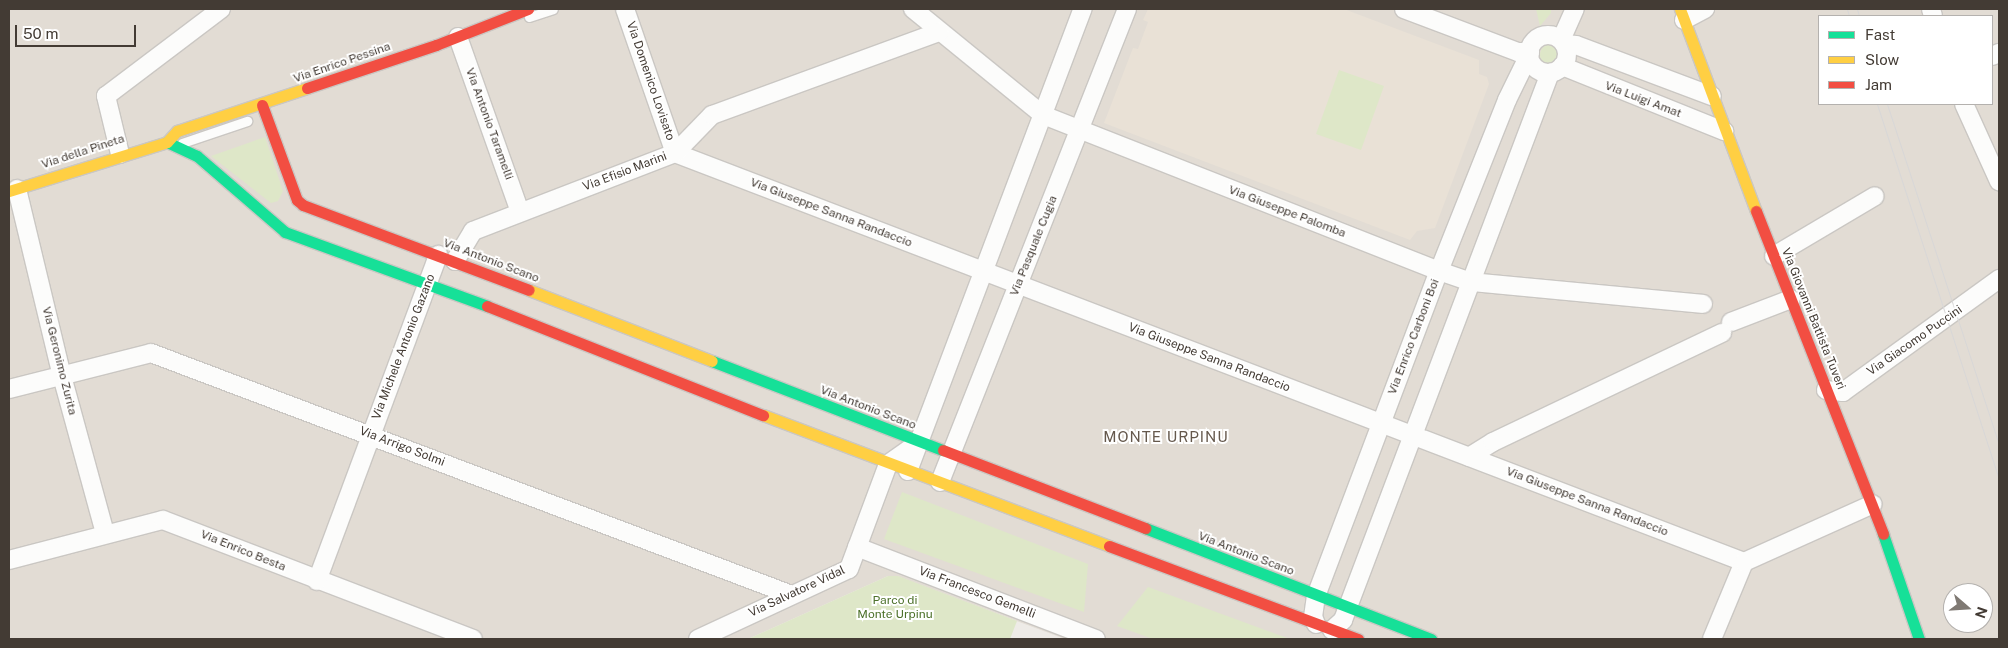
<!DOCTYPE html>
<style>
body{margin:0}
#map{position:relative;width:2008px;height:648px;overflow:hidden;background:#eeebe7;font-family:"Public Sans",sans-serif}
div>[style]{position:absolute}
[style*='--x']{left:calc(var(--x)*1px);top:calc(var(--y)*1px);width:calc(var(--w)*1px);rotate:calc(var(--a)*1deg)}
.residential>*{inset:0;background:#e2dcd4}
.education>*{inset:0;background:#e9e1d6}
.green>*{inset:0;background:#dee7c8}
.round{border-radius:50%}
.roads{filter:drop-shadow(1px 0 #cac7c3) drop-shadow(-1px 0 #cac7c3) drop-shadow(0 1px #cac7c3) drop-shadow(0 -1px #cac7c3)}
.lane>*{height:9px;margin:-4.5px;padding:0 4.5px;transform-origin:4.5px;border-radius:4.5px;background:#fcfcfb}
.street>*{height:18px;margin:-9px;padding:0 9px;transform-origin:9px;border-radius:9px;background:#fcfcfb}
.street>.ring{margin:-9px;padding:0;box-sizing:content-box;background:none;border:18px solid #fcfcfb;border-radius:50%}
.fast>*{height:11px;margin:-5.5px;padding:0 5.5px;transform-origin:5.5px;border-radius:5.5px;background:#16e098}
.slow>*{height:11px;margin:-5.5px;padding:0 5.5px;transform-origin:5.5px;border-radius:5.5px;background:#ffcf43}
.jam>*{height:11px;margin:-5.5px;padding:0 5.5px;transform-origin:5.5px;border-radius:5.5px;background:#f24e42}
.tram>*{height:1px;margin:-0.5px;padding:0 0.5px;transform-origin:0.5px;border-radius:0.5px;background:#d8d7d7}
span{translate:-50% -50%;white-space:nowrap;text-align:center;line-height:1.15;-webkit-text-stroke:4px #fff;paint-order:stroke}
.street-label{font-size:12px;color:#433b34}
.park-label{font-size:12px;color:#4d712b}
.quarter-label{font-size:15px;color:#65584c;letter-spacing:1px}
.frame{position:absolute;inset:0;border:10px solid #433b34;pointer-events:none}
.legend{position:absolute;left:1818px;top:15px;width:175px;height:90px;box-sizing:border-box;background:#fff;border:1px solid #b4b1ae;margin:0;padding:6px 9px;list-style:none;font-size:15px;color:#433b34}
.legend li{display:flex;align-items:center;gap:10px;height:25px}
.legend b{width:25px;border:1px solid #b4b1ae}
.north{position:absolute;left:1943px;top:583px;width:50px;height:50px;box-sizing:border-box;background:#fff;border:1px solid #b4b1ae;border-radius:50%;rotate:109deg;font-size:14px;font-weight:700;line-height:20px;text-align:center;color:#433b34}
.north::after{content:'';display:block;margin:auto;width:18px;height:22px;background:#7f7973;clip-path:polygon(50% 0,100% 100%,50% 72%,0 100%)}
.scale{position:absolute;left:15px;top:25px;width:121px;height:22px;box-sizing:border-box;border:2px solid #433b34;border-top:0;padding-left:6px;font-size:15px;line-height:18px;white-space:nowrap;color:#433b34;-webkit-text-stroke:4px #fff;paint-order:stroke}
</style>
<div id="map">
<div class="residential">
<div style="clip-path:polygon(evenodd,9px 9px,1999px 9px,1999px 639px,1065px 639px,897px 576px,888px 576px,748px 639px,9px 639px,9px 9px,1819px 16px,1992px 16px,1992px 104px,1819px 104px,1819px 16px,9px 9px,1953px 593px,1983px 593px,1983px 623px,1953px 623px,1953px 593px)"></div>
</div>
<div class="education">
<div style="clip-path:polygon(1148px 9px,1344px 9px,1479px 60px,1479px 74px,1487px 77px,1489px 84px,1435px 228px,1417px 231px,1410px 240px,1104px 123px,1133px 48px,1138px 49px,1148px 22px,1143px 20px)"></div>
</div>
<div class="green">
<div style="clip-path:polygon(1536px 9px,1551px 9px,1551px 13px,1540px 26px)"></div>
<div class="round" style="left:1540px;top:44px;width:22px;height:22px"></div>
<div style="clip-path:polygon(1339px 70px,1384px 86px,1361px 150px,1316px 134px)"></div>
<div style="clip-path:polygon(265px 137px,283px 191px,278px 201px,271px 203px,211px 156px)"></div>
<div style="clip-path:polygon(902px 492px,1088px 564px,1084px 612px,884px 539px)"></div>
<div style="clip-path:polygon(888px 576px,898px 576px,1017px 621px,1010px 639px,748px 639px)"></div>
<div style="clip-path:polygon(1148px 587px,1290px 639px,1153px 639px,1117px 626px)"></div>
</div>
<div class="roads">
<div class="lane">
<div style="--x:529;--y:17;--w:25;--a:-18"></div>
<div style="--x:182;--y:143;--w:69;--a:-18.7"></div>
</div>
<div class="street">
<div style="--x:625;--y:9;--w:152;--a:70.9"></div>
<div style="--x:913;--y:9;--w:168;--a:39.2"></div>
<div style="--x:1043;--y:115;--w:426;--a:21.5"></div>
<div style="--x:1439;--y:271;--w:34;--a:19"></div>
<div style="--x:1471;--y:282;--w:233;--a:5.4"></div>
<div style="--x:1404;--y:9;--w:122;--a:20.7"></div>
<div style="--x:1518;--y:52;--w:12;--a:0"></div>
<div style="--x:1931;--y:9;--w:7;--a:74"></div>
<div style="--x:1684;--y:20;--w:24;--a:-28"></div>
<div class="ring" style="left:1529px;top:35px;width:20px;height:20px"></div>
<div style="--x:458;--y:37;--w:186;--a:70.5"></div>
<div style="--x:1561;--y:40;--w:34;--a:-66"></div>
<div style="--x:1564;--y:44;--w:12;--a:5"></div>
<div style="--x:1576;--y:45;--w:145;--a:20.6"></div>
<div style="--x:1992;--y:56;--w:8;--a:-23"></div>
<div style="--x:1562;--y:66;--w:175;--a:21.9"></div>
<div style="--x:1964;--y:104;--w:85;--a:65.6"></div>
<div style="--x:675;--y:153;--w:1145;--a:20.94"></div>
<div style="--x:120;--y:154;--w:60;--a:-103.6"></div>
<div style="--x:106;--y:96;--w:144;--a:-37.1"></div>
<div style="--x:17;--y:189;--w:192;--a:76.5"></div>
<div style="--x:62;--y:376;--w:163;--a:74.7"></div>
<div style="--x:1774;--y:256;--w:117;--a:-30.7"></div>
<div style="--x:455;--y:261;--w:35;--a:-59"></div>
<div style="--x:473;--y:231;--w:217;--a:-21.1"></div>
<div style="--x:675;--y:153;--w:53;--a:-45.8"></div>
<div style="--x:712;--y:115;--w:242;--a:-20.1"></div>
<div style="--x:1731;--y:322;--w:64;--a:-21"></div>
<div style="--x:9;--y:389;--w:146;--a:-14.2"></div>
<div style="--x:151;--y:353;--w:682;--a:20.69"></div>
<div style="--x:1826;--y:390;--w:17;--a:7"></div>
<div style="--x:1843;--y:392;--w:193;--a:-35.9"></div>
<div style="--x:1469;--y:457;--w:28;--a:-32"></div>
<div style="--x:1493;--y:442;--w:254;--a:-25.5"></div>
<div style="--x:908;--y:471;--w:494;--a:-69.3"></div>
<div style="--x:940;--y:482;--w:509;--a:-68.43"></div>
<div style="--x:857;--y:547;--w:256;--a:21.1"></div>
<div style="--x:9;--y:560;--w:159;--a:-14.6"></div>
<div style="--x:163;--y:520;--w:332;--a:21"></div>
<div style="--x:317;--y:581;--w:348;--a:-69.6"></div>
<div style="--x:1316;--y:624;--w:8;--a:-113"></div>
<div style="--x:1313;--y:617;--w:21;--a:-82"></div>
<div style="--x:1316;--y:596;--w:347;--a:-69.3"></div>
<div style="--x:1439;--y:271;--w:184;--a:-68.3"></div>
<div style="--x:1507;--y:100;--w:52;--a:-63.9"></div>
<div style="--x:1332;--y:630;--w:15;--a:-42"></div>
<div style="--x:1343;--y:620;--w:585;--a:-69.27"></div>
<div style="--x:698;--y:639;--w:166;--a:-24.9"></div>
<div style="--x:849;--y:569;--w:112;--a:-69.6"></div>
<div style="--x:888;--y:464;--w:38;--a:-35"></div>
<div style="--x:1712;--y:639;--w:83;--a:-67.4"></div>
<div style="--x:1744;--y:562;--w:141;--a:-24.2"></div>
</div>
<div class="fast">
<div style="--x:167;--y:142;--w:33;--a:25"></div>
<div style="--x:197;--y:156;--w:116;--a:40.8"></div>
<div style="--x:285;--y:232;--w:215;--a:20.1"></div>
<div style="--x:712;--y:361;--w:248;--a:21.1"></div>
<div style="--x:1145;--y:528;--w:307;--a:21.2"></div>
<div style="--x:1883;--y:534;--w:111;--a:71.1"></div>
</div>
<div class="slow">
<div style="--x:1680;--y:9;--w:216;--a:69.4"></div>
<div style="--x:9;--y:191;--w:165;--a:-17.2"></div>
<div style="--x:167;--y:142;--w:15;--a:-48"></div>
<div style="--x:177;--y:131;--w:137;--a:-18.3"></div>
<div style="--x:529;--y:290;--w:196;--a:21.2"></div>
<div style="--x:763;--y:415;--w:370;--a:20.7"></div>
</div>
<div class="jam">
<div style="--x:307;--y:88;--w:136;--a:-18.4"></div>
<div style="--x:436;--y:45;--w:99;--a:-21.4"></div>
<div style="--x:262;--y:105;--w:101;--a:69.8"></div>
<div style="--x:297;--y:200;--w:8;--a:40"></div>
<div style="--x:303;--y:205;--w:241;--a:20.6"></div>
<div style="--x:1756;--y:211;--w:347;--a:68.5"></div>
<div style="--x:487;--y:306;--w:297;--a:21.6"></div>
<div style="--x:943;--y:450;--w:217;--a:21.1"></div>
<div style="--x:1109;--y:546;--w:266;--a:20.5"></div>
</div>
</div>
<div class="tram">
<div style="--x:1847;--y:9;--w:7;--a:74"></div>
<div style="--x:1857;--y:9;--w:7;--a:74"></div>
<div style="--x:1877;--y:104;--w:394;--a:72"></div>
<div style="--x:1887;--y:104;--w:358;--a:71.8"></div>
</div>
<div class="street-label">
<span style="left:342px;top:63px;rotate:-19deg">Via Enrico Pessina</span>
<span style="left:650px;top:81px;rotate:71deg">Via Domenico Lovisato</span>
<span style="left:1643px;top:100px;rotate:21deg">Via Luigi Amat</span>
<span style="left:489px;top:124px;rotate:70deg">Via Antonio Taramelli</span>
<span style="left:83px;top:152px;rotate:-18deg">Via della Pineta</span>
<span style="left:625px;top:172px;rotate:-21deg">Via Efisio Marini</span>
<span style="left:1287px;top:212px;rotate:21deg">Via Giuseppe Palomba</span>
<span style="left:831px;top:213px;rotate:21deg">Via Giuseppe Sanna Randaccio</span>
<span style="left:1034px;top:246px;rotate:-68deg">Via Pasquale Cugia</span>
<span style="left:491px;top:261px;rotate:21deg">Via Antonio Scano</span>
<span style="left:1813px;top:319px;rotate:68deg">Via Giovanni Battista Tuveri</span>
<span style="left:1414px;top:337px;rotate:-69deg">Via Enrico Carboni Boi</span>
<span style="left:1915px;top:341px;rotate:-35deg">Via Giacomo Puccini</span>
<span style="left:404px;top:347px;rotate:-69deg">Via Michele Antonio Gazano</span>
<span style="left:1209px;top:358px;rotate:21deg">Via Giuseppe Sanna Randaccio</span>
<span style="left:59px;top:361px;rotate:76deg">Via Geronimo Zurita</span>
<span style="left:868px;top:408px;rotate:21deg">Via Antonio Scano</span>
<span style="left:402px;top:447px;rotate:21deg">Via Arrigo Solmi</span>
<span style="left:1587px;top:502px;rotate:21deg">Via Giuseppe Sanna Randaccio</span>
<span style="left:243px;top:551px;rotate:22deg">Via Enrico Besta</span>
<span style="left:1246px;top:554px;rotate:21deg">Via Antonio Scano</span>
<span style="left:797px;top:592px;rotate:-25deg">Via Salvatore Vidal</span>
<span style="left:977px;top:593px;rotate:21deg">Via Francesco Gemelli</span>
</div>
<div class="park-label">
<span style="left:895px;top:608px">Parco di<br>Monte Urpinu</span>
</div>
<div class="quarter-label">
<span style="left:1166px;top:437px">MONTE URPINU</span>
</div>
<div class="frame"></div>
<ul class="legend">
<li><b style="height:6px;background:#16e098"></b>Fast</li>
<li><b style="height:6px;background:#ffcf43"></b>Slow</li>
<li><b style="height:6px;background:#f24e42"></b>Jam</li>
</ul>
<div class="north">N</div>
<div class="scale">50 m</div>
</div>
